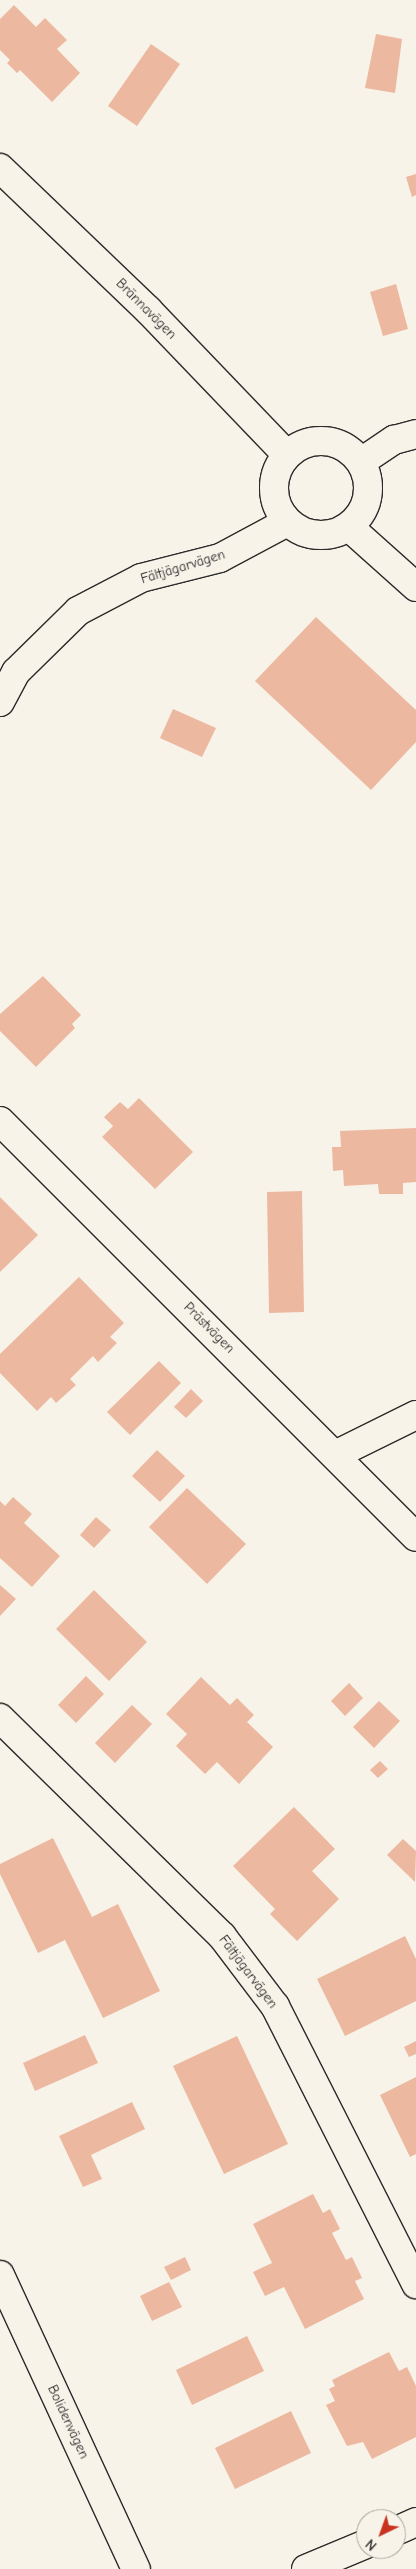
<!DOCTYPE html>
<meta charset="utf-8">
<style>
body{margin:0}
#map{position:relative;width:416px;height:2569px;overflow:hidden;background:#f7f3e8;font-family:"Comic Neue",sans-serif}
div>[style]{position:absolute}
[style*='--x']{left:calc(var(--x)*1px);top:calc(var(--y)*1px);width:calc(var(--w)*1px);rotate:calc(var(--a)*1deg)}
.building>*{inset:0;background:#edb8a0}
.roads{filter:drop-shadow(1px 0 #2b2b2b) drop-shadow(-1px 0 #2b2b2b) drop-shadow(0 1px #2b2b2b) drop-shadow(0 -1px #2b2b2b)}
.minor>*{height:28px;margin:-14px;padding:0 14px;transform-origin:14px;border-radius:14px;background:#f7f3e8}
.minor>.ring{margin:-14px;padding:0;box-sizing:content-box;background:none;border:28px solid #f7f3e8;border-radius:50%}
.tertiary>*{height:28px;margin:-14px;padding:0 14px;transform-origin:14px;border-radius:14px;background:#f7f3e8}
.secondary>*{height:28px;margin:-14px;padding:0 14px;transform-origin:14px;border-radius:14px;background:#f7f3e8}
span{translate:-50% -50%;white-space:nowrap;text-align:center;line-height:1.15;-webkit-text-stroke:4px #f7f3e8;paint-order:stroke}
.street-label{font-size:14px;color:#2b2b2b}
.north{position:absolute;left:356px;top:2509px;width:50px;height:50px;box-sizing:border-box;background:#f7f3e8;border:1px solid #a5a39c;border-radius:50%;rotate:222deg;font-size:14px;font-weight:700;line-height:20px;text-align:center;color:#2b2b2b}
.north::after{content:'';display:block;margin:auto;width:18px;height:22px;background:#c8321e;clip-path:polygon(50% 0,100% 100%,50% 72%,0 100%)}
</style>
<div id="map">
<div class="building">
<div style="clip-path:polygon(14px 5px,36px 27px,45px 18px,67px 40px,57px 49px,80px 73px,52px 102px,20px 70px,17px 73px,7px 63px,10px 60px,0 50px,0 19px)"></div>
<div style="clip-path:polygon(376px 34px,402px 39px,395px 93px,365px 88px)"></div>
<div style="clip-path:polygon(151px 44px,180px 64px,137px 126px,108px 106px)"></div>
<div style="clip-path:polygon(416px 174px,416px 195px,412px 197px,406px 177px)"></div>
<div style="clip-path:polygon(396px 284px,408px 329px,383px 336px,370px 292px)"></div>
<div style="clip-path:polygon(316px 617px,416px 710px,416px 742px,371px 790px,255px 681px)"></div>
<div style="clip-path:polygon(173px 709px,216px 728px,202px 757px,160px 738px)"></div>
<div style="clip-path:polygon(43px 976px,81px 1015px,72px 1024px,75px 1028px,36px 1067px,0 1031px,0 1014px)"></div>
<div style="clip-path:polygon(139px 1098px,193px 1152px,155px 1189px,102px 1137px,113px 1126px,104px 1117px,120px 1102px,128px 1109px)"></div>
<div style="clip-path:polygon(416px 1128px,416px 1182px,403px 1183px,403px 1194px,379px 1194px,378px 1184px,344px 1186px,343px 1170px,333px 1171px,332px 1147px,341px 1147px,340px 1131px)"></div>
<div style="clip-path:polygon(302px 1191px,304px 1312px,269px 1313px,267px 1192px)"></div>
<div style="clip-path:polygon(0 1197px,38px 1235px,0 1272px)"></div>
<div style="clip-path:polygon(79px 1277px,124px 1323px,110px 1337px,117px 1343px,98px 1362px,93px 1356px,70px 1379px,76px 1385px,56px 1403px,51px 1397px,37px 1411px,0 1373px,0 1354px)"></div>
<div style="clip-path:polygon(159px 1361px,181px 1383px,130px 1435px,107px 1412px)"></div>
<div style="clip-path:polygon(191px 1389px,203px 1401px,186px 1418px,174px 1407px)"></div>
<div style="clip-path:polygon(157px 1450px,185px 1476px,160px 1502px,132px 1476px)"></div>
<div style="clip-path:polygon(187px 1488px,246px 1544px,207px 1584px,149px 1527px)"></div>
<div style="clip-path:polygon(13px 1497px,32px 1514px,24px 1523px,60px 1556px,32px 1587px,0 1558px,0 1501px,5px 1506px)"></div>
<div style="clip-path:polygon(96px 1517px,111px 1530px,94px 1548px,80px 1535px)"></div>
<div style="clip-path:polygon(0 1585px,16px 1599px,0 1616px)"></div>
<div style="clip-path:polygon(94px 1590px,147px 1642px,109px 1681px,56px 1629px)"></div>
<div style="clip-path:polygon(86px 1676px,104px 1694px,76px 1723px,58px 1705px)"></div>
<div style="clip-path:polygon(201px 1677px,230px 1705px,237px 1698px,254px 1715px,247px 1722px,273px 1747px,239px 1784px,217px 1762px,205px 1774px,176px 1746px,187px 1734px,166px 1714px)"></div>
<div style="clip-path:polygon(349px 1683px,363px 1698px,345px 1716px,331px 1701px)"></div>
<div style="clip-path:polygon(379px 1701px,400px 1721px,374px 1748px,353px 1727px)"></div>
<div style="clip-path:polygon(132px 1705px,152px 1724px,115px 1763px,95px 1743px)"></div>
<div style="clip-path:polygon(380px 1761px,388px 1769px,378px 1778px,370px 1770px)"></div>
<div style="clip-path:polygon(294px 1807px,335px 1849px,312px 1871px,339px 1899px,297px 1941px,270px 1914px,275px 1909px,233px 1866px)"></div>
<div style="clip-path:polygon(53px 1838px,92px 1917px,118px 1904px,160px 1991px,103px 2018px,65px 1940px,38px 1953px,0 1874px,0 1864px)"></div>
<div style="clip-path:polygon(403px 1839px,416px 1851px,415px 1882px,387px 1855px)"></div>
<div style="clip-path:polygon(405px 1936px,416px 1959px,416px 2001px,345px 2036px,317px 1979px)"></div>
<div style="clip-path:polygon(85px 2035px,98px 2063px,35px 2091px,23px 2063px)"></div>
<div style="clip-path:polygon(237px 2036px,288px 2144px,224px 2174px,173px 2066px)"></div>
<div style="clip-path:polygon(416px 2041px,416px 2054px,409px 2057px,404px 2047px)"></div>
<div style="clip-path:polygon(416px 2077px,416px 2154px,410px 2157px,380px 2095px)"></div>
<div style="clip-path:polygon(132px 2102px,145px 2129px,91px 2155px,102px 2179px,83px 2187px,59px 2136px)"></div>
<div style="clip-path:polygon(313px 2194px,323px 2213px,330px 2209px,340px 2229px,332px 2233px,346px 2260px,352px 2257px,362px 2278px,355px 2281px,364px 2299px,305px 2329px,284px 2287px,265px 2296px,253px 2272px,272px 2263px,253px 2224px)"></div>
<div style="clip-path:polygon(185px 2257px,191px 2270px,171px 2280px,164px 2267px)"></div>
<div style="clip-path:polygon(169px 2282px,182px 2307px,152px 2321px,140px 2296px)"></div>
<div style="clip-path:polygon(247px 2336px,264px 2371px,192px 2405px,176px 2370px)"></div>
<div style="clip-path:polygon(389px 2352px,399px 2371px,407px 2367px,416px 2386px,416px 2437px,372px 2459px,363px 2442px,347px 2446px,326px 2405px,335px 2401px,329px 2389px,335px 2386px,332px 2380px)"></div>
<div style="clip-path:polygon(291px 2411px,311px 2453px,235px 2489px,215px 2448px)"></div>
</div>
<div class="roads">
<div class="minor">
<div style="--x:0;--y:168;--w:205;--a:43.8"></div>
<div style="--x:148;--y:310;--w:201;--a:46.2"></div>
<div class="ring" style="left:274px;top:441px;width:66px;height:66px"></div>
<div style="--x:361;--y:462;--w:40;--a:-34"></div>
<div style="--x:394;--y:440;--w:23;--a:-15"></div>
<div style="--x:349;--y:527;--w:90;--a:41.8"></div>
<div style="--x:0;--y:702;--w:34;--a:-62"></div>
<div style="--x:16;--y:672;--w:87;--a:-44.5"></div>
<div style="--x:78;--y:611;--w:71;--a:-27.6"></div>
<div style="--x:141;--y:578;--w:81;--a:-14.2"></div>
<div style="--x:220;--y:558;--w:76;--a:-28.2"></div>
<div style="--x:0;--y:1121;--w:588;--a:45"></div>
<div style="--x:335;--y:1455;--w:90;--a:-26.3"></div>
<div style="--x:0;--y:1718;--w:311;--a:44.5"></div>
<div style="--x:222;--y:1936;--w:88;--a:52.9"></div>
<div style="--x:275;--y:2006;--w:312;--a:63.1"></div>
</div>
<div class="tertiary">
<div style="--x:396;--y:2531;--w:22;--a:-24"></div>
<div style="--x:306;--y:2569;--w:65;--a:-22.6"></div>
</div>
<div class="secondary">
<div style="--x:0;--y:2275;--w:324;--a:65.2"></div>
</div>
</div>
<div class="street-label">
<span style="left:146px;top:309px;rotate:45deg">Brännavägen</span>
<span style="left:183px;top:567px;rotate:-17deg">Fältjägarvägen</span>
<span style="left:209px;top:1328px;rotate:45deg">Prästvägen</span>
<span style="left:248px;top:1972px;rotate:53deg">Fältjägarvägen</span>
<span style="left:68px;top:2422px;rotate:65deg">Bolidenvägen</span>
</div>
<div class="north">N</div>
</div>
